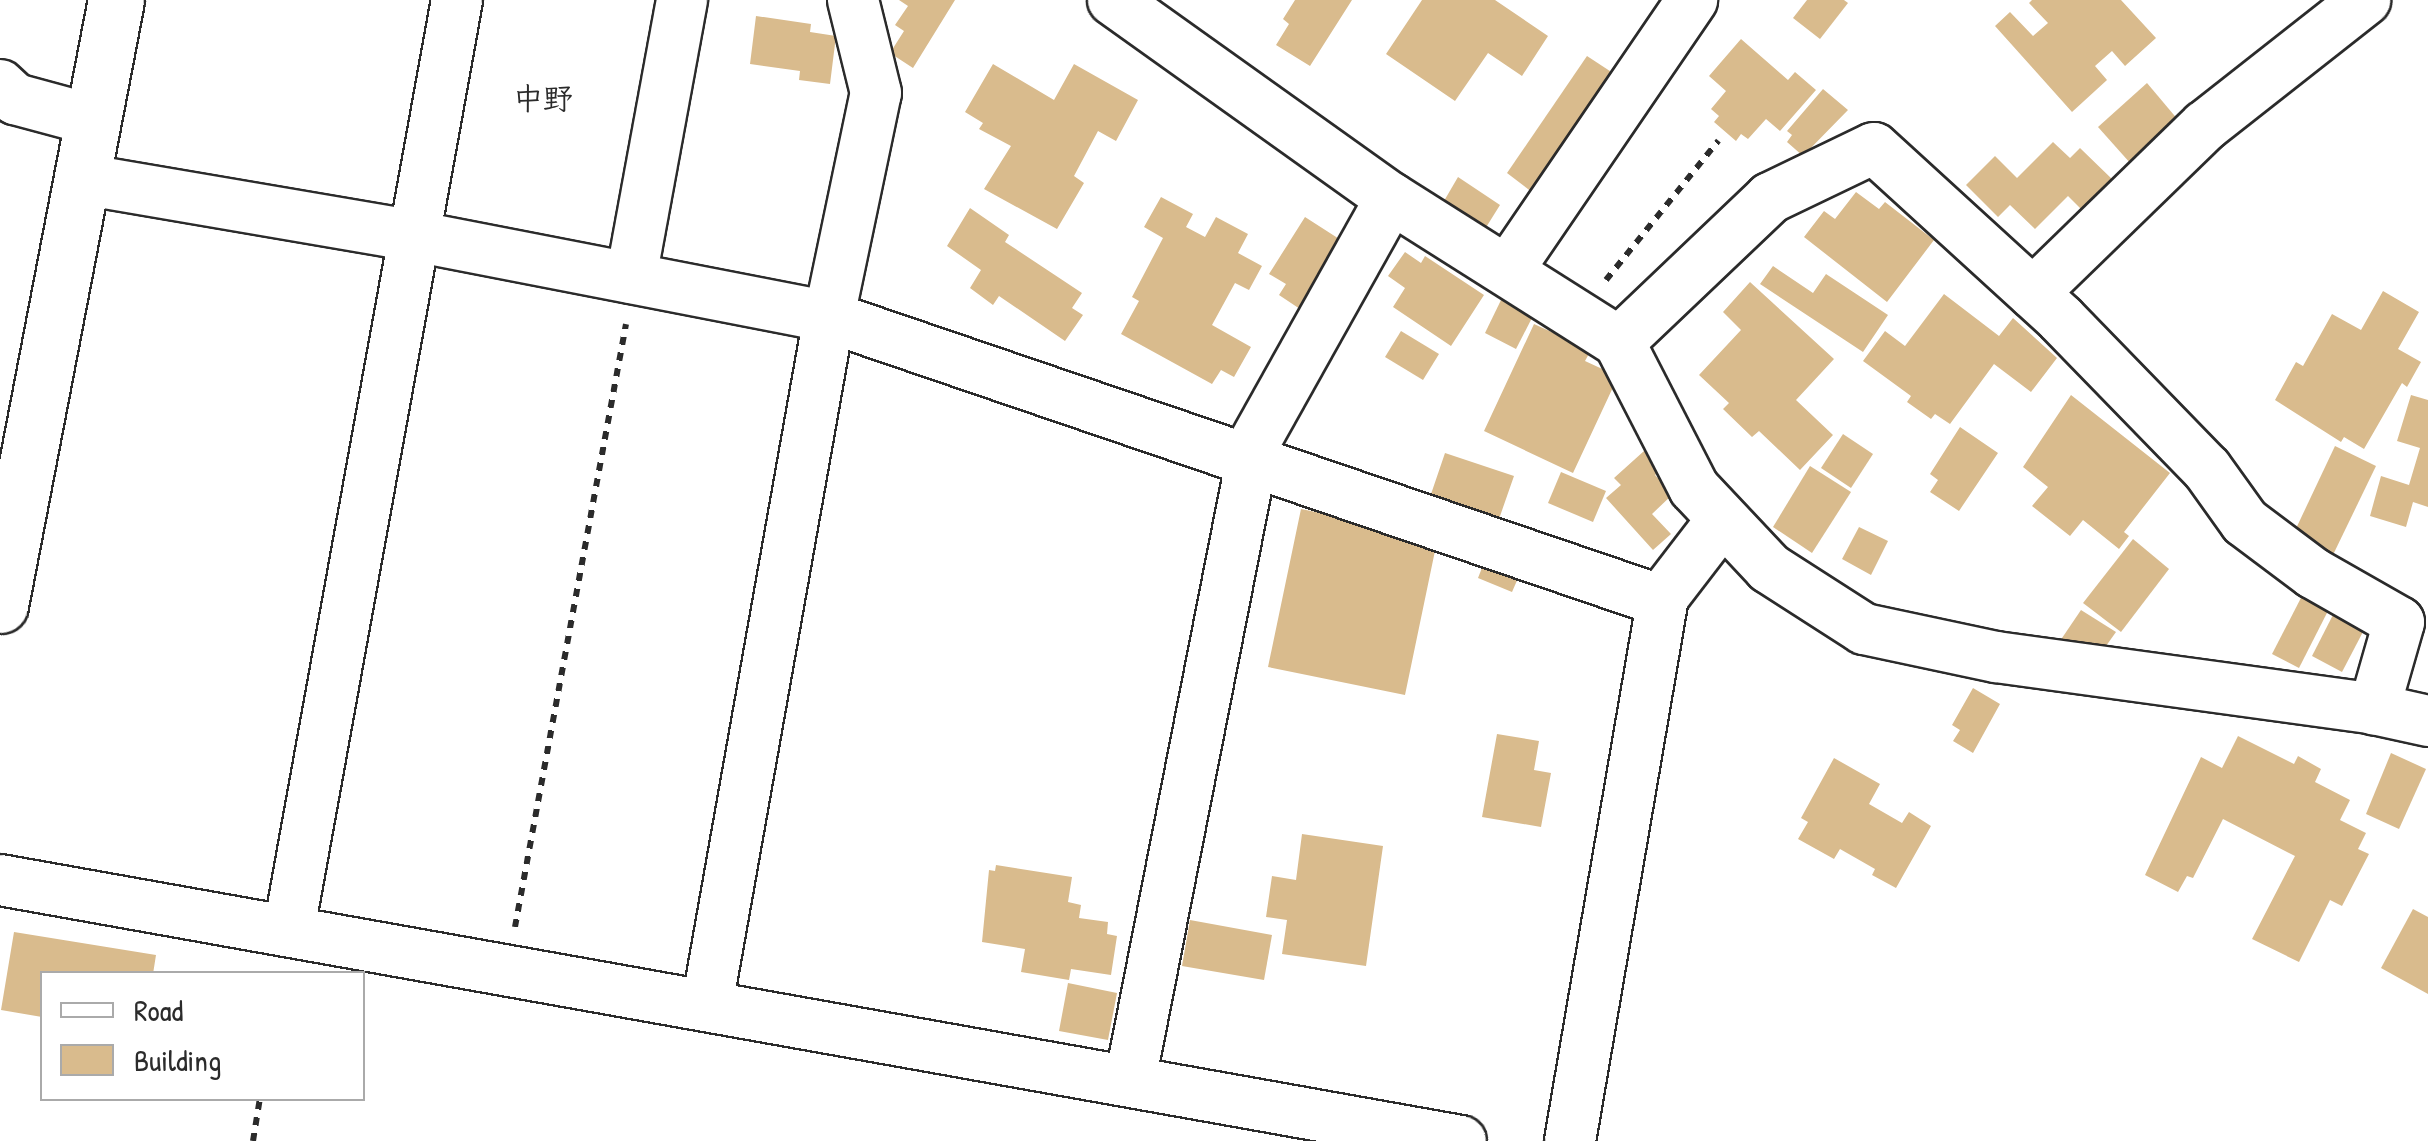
<!DOCTYPE html>
<meta charset="utf-8">
<style>
body{margin:0}
#map{position:relative;width:2428px;height:1141px;overflow:hidden;background:#fff;font-family:"Patrick Hand","Klee One",sans-serif}
div>[style]{position:absolute}
[style*='--x']{left:calc(var(--x)*1px);top:calc(var(--y)*1px);width:calc(var(--w)*1px);rotate:calc(var(--a)*1deg)}
.building>*{inset:0;background:#d9bb8d}
.path>*{height:6px;margin-top:-3px;transform-origin:0;background:repeating-linear-gradient(90deg,#2b2b2b 0 8px,transparent 0 16px)}
.roads{filter:drop-shadow(2px 0 #2b2b2b) drop-shadow(-2px 0 #2b2b2b) drop-shadow(0 2px #2b2b2b) drop-shadow(0 -2px #2b2b2b)}
.street>*{height:50px;margin:-25px;padding:0 25px;transform-origin:25px;border-radius:25px;background:#fff}
.secondary>*{height:55px;margin:-27.5px;padding:0 27.5px;transform-origin:27.5px;border-radius:27.5px;background:#fff}
span{translate:-50% -50%;white-space:nowrap;text-align:center;line-height:1.15;-webkit-text-stroke:8px #fff;paint-order:stroke}
.neighbourhood-label{font-size:30px;color:#2b2b2b;font-weight:700}
.legend{position:absolute;left:40px;top:971px;width:325px;height:130px;box-sizing:border-box;background:#fff;border:2px solid #aaa;margin:0;padding:12px 18px;list-style:none;font-size:30px;color:#2b2b2b}
.legend li{display:flex;align-items:center;gap:20px;height:50px}
.legend b{width:50px;border:2px solid #aaa}
</style>
<div id="map">
<div class="building">
<div style="clip-path:polygon(899px 0,955px 0,913px 68px,890px 53px,904px 31px,895px 25px,908px 6px)"></div>
<div style="clip-path:polygon(1295px 0,1352px 0,1310px 66px,1276px 45px,1289px 24px,1283px 19px)"></div>
<div style="clip-path:polygon(1422px 0,1495px 0,1548px 36px,1522px 76px,1488px 53px,1455px 101px,1386px 54px)"></div>
<div style="clip-path:polygon(1807px 0,1844px 0,1848px 3px,1820px 39px,1793px 18px)"></div>
<div style="clip-path:polygon(2032px 0,2121px 0,2156px 38px,2125px 66px,2112px 51px,2095px 66px,2107px 80px,2072px 112px,1995px 26px,2010px 12px,2033px 36px,2048px 23px,2029px 3px)"></div>
<div style="clip-path:polygon(756px 16px,811px 24px,810px 32px,836px 36px,830px 84px,799px 80px,800px 71px,750px 64px)"></div>
<div style="clip-path:polygon(1741px 39px,1788px 80px,1795px 72px,1816px 90px,1780px 131px,1766px 119px,1748px 139px,1741px 134px,1736px 141px,1714px 122px,1719px 116px,1711px 109px,1726px 91px,1709px 76px)"></div>
<div style="clip-path:polygon(1587px 56px,1619px 77px,1537px 196px,1507px 173px)"></div>
<div style="clip-path:polygon(993px 64px,1054px 100px,1074px 64px,1138px 100px,1116px 141px,1098px 131px,1074px 176px,1084px 183px,1057px 229px,984px 189px,1011px 146px,979px 129px,983px 123px,965px 112px)"></div>
<div style="clip-path:polygon(2147px 83px,2179px 121px,2131px 164px,2098px 127px)"></div>
<div style="clip-path:polygon(1823px 89px,1848px 110px,1803px 156px,1787px 142px,1792px 135px,1787px 131px)"></div>
<div style="clip-path:polygon(2053px 142px,2070px 158px,2080px 148px,2114px 181px,2084px 212px,2068px 196px,2035px 229px,2010px 205px,1998px 217px,1966px 185px,1995px 156px,2017px 178px)"></div>
<div style="clip-path:polygon(1458px 177px,1500px 205px,1485px 229px,1444px 201px)"></div>
<div style="clip-path:polygon(1856px 192px,1879px 209px,1885px 202px,1934px 240px,1887px 302px,1804px 237px,1824px 211px,1835px 219px)"></div>
<div style="clip-path:polygon(1161px 197px,1193px 214px,1186px 227px,1205px 237px,1216px 217px,1248px 234px,1238px 253px,1262px 266px,1249px 290px,1235px 283px,1212px 325px,1251px 347px,1234px 377px,1221px 370px,1212px 384px,1121px 334px,1139px 301px,1132px 297px,1163px 238px,1144px 227px)"></div>
<div style="clip-path:polygon(970px 208px,1009px 235px,1005px 242px,1082px 293px,1072px 308px,1083px 315px,1065px 341px,999px 296px,993px 305px,970px 288px,981px 270px,947px 246px)"></div>
<div style="clip-path:polygon(1305px 217px,1347px 244px,1300px 309px,1279px 295px,1286px 284px,1269px 274px)"></div>
<div style="clip-path:polygon(1405px 252px,1421px 263px,1425px 256px,1484px 295px,1451px 346px,1393px 307px,1405px 288px,1388px 276px)"></div>
<div style="clip-path:polygon(1773px 266px,1813px 293px,1826px 274px,1888px 315px,1863px 352px,1760px 284px)"></div>
<div style="clip-path:polygon(1750px 282px,1834px 359px,1796px 400px,1833px 435px,1800px 470px,1759px 431px,1752px 437px,1723px 409px,1729px 403px,1699px 375px,1741px 330px,1723px 312px)"></div>
<div style="clip-path:polygon(2383px 291px,2419px 312px,2398px 349px,2421px 362px,2407px 387px,2402px 383px,2364px 449px,2344px 437px,2341px 442px,2275px 400px,2296px 362px,2303px 366px,2332px 314px,2361px 330px)"></div>
<div style="clip-path:polygon(1944px 294px,1999px 336px,2013px 318px,2057px 358px,2031px 392px,1994px 364px,1950px 424px,1935px 414px,1931px 419px,1907px 402px,1911px 396px,1863px 361px,1885px 331px,1905px 346px)"></div>
<div style="clip-path:polygon(1502px 298px,1534px 314px,1516px 349px,1485px 333px)"></div>
<div style="clip-path:polygon(1534px 324px,1591px 350px,1585px 361px,1611px 373px,1608px 380px,1615px 383px,1573px 473px,1484px 431px)"></div>
<div style="clip-path:polygon(1401px 331px,1439px 354px,1423px 380px,1385px 357px)"></div>
<div style="clip-path:polygon(2071px 395px,2170px 473px,2124px 532px,2129px 536px,2119px 549px,2083px 520px,2070px 536px,2032px 506px,2048px 487px,2023px 467px)"></div>
<div style="clip-path:polygon(2411px 395px,2428px 400px,2428px 507px,2413px 502px,2406px 527px,2370px 516px,2381px 476px,2409px 485px,2420px 448px,2397px 441px)"></div>
<div style="clip-path:polygon(1960px 427px,1998px 453px,1959px 511px,1930px 492px,1938px 480px,1930px 474px)"></div>
<div style="clip-path:polygon(1843px 434px,1873px 454px,1851px 488px,1821px 468px)"></div>
<div style="clip-path:polygon(2335px 446px,2376px 466px,2331px 559px,2292px 537px)"></div>
<div style="clip-path:polygon(1644px 451px,1661px 470px,1655px 475px,1673px 494px,1652px 514px,1671px 534px,1653px 550px,1606px 498px,1621px 485px,1614px 478px)"></div>
<div style="clip-path:polygon(1445px 453px,1514px 476px,1499px 519px,1483px 513px,1481px 520px,1430px 497px)"></div>
<div style="clip-path:polygon(1810px 466px,1851px 492px,1812px 553px,1773px 527px)"></div>
<div style="clip-path:polygon(1561px 472px,1606px 491px,1593px 522px,1548px 503px)"></div>
<div style="clip-path:polygon(1301px 509px,1390px 527px,1387px 536px,1436px 546px,1405px 695px,1268px 667px)"></div>
<div style="clip-path:polygon(1859px 527px,1888px 541px,1871px 575px,1842px 559px)"></div>
<div style="clip-path:polygon(2133px 539px,2169px 569px,2121px 632px,2083px 603px)"></div>
<div style="clip-path:polygon(1487px 555px,1522px 569px,1512px 592px,1478px 578px)"></div>
<div style="clip-path:polygon(2304px 592px,2331px 605px,2299px 668px,2272px 654px)"></div>
<div style="clip-path:polygon(2337px 607px,2365px 628px,2342px 672px,2312px 656px)"></div>
<div style="clip-path:polygon(2081px 610px,2116px 632px,2101px 653px,2060px 641px)"></div>
<div style="clip-path:polygon(1973px 688px,2000px 704px,1973px 753px,1953px 741px,1960px 730px,1952px 725px)"></div>
<div style="clip-path:polygon(1497px 734px,1539px 741px,1534px 770px,1551px 773px,1541px 827px,1482px 817px)"></div>
<div style="clip-path:polygon(2238px 736px,2294px 764px,2298px 756px,2321px 769px,2315px 782px,2350px 800px,2340px 820px,2366px 833px,2358px 849px,2369px 854px,2342px 906px,2330px 900px,2299px 962px,2252px 939px,2295px 856px,2223px 819px,2193px 878px,2187px 876px,2178px 892px,2145px 875px,2201px 757px,2222px 768px)"></div>
<div style="clip-path:polygon(2391px 753px,2426px 769px,2399px 829px,2366px 814px)"></div>
<div style="clip-path:polygon(1834px 758px,1880px 784px,1869px 804px,1902px 823px,1909px 812px,1931px 826px,1896px 888px,1872px 875px,1875px 869px,1840px 849px,1834px 859px,1798px 839px,1808px 822px,1801px 818px)"></div>
<div style="clip-path:polygon(1302px 834px,1383px 846px,1366px 966px,1282px 954px,1287px 920px,1266px 917px,1272px 876px,1296px 880px)"></div>
<div style="clip-path:polygon(996px 865px,1072px 877px,1068px 902px,1081px 905px,1079px 918px,1108px 922px,1107px 934px,1117px 936px,1111px 975px,1071px 969px,1069px 980px,1021px 972px,1025px 949px,982px 942px,989px 870px,995px 871px)"></div>
<div style="clip-path:polygon(2413px 909px,2428px 917px,2428px 994px,2381px 968px)"></div>
<div style="clip-path:polygon(1190px 920px,1272px 935px,1264px 980px,1182px 966px)"></div>
<div style="clip-path:polygon(14px 932px,156px 955px,153px 974px,42px 974px,42px 1017px,1px 1010px)"></div>
<div style="clip-path:polygon(1068px 983px,1117px 993px,1108px 1040px,1059px 1031px)"></div>
</div>
<div class="path">
<div style="--x:1606;--y:280;--w:179;--a:-51.1"></div>
<div style="--x:515;--y:927;--w:613;--a:-79.57"></div>
<div style="--x:253;--y:1141;--w:44;--a:-80.8"></div>
</div>
<div class="roads">
<div class="street">
<div style="--x:1113;--y:0;--w:341;--a:35.5"></div>
<div style="--x:1391;--y:198;--w:270;--a:32.3"></div>
<div style="--x:1619;--y:342;--w:164;--a:62.8"></div>
<div style="--x:1694;--y:488;--w:110;--a:46.8"></div>
<div style="--x:1769;--y:568;--w:113;--a:32.7"></div>
<div style="--x:1864;--y:629;--w:135;--a:12"></div>
<div style="--x:1996;--y:657;--w:382;--a:7.8"></div>
<div style="--x:2374;--y:709;--w:55;--a:12.5"></div>
<div style="--x:0;--y:85;--w:21;--a:43"></div>
<div style="--x:15;--y:99;--w:81;--a:15.1"></div>
<div style="--x:82;--y:179;--w:337;--a:9.7"></div>
<div style="--x:414;--y:236;--w:423;--a:11"></div>
<div style="--x:829;--y:317;--w:880;--a:18.83"></div>
<div style="--x:1508;--y:270;--w:327;--a:-55.7"></div>
<div style="--x:631;--y:278;--w:283;--a:-79.6"></div>
<div style="--x:2033;--y:293;--w:240;--a:-44.2"></div>
<div style="--x:2205;--y:126;--w:204;--a:-38.2"></div>
<div style="--x:1619;--y:342;--w:209;--a:-43.6"></div>
<div style="--x:1770;--y:198;--w:115;--a:-25.7"></div>
<div style="--x:1874;--y:148;--w:253;--a:42.4"></div>
<div style="--x:2061;--y:319;--w:209;--a:45.8"></div>
<div style="--x:2207;--y:469;--w:65;--a:54.4"></div>
<div style="--x:2245;--y:522;--w:85;--a:36.9"></div>
<div style="--x:2313;--y:573;--w:99;--a:29.7"></div>
<div style="--x:2399;--y:622;--w:91;--a:106"></div>
<div style="--x:1244;--y:461;--w:301;--a:-60.8"></div>
<div style="--x:0;--y:880;--w:1484;--a:10.13"></div>
<div style="--x:289;--y:929;--w:944;--a:-79.75"></div>
<div style="--x:707;--y:1005;--w:699;--a:-79.94"></div>
<div style="--x:829;--y:317;--w:229;--a:-78.2"></div>
<div style="--x:876;--y:93;--w:96;--a:-103.9"></div>
<div style="--x:1130;--y:1081;--w:630;--a:-78.92"></div>
<div style="--x:1570;--y:1141;--w:552;--a:-80.3"></div>
<div style="--x:1663;--y:597;--w:97;--a:-52.5"></div>
</div>
<div class="secondary">
<div style="--x:0;--y:605;--w:616;--a:-79.15"></div>
</div>
</div>
<div class="neighbourhood-label">
<span style="left:543px;top:98px">中野</span>
</div>
<ul class="legend">
<li><b style="height:12px;background:#fff"></b>Road</li>
<li><b style="height:28px;background:#d9bb8d"></b>Building</li>
</ul>
</div>
